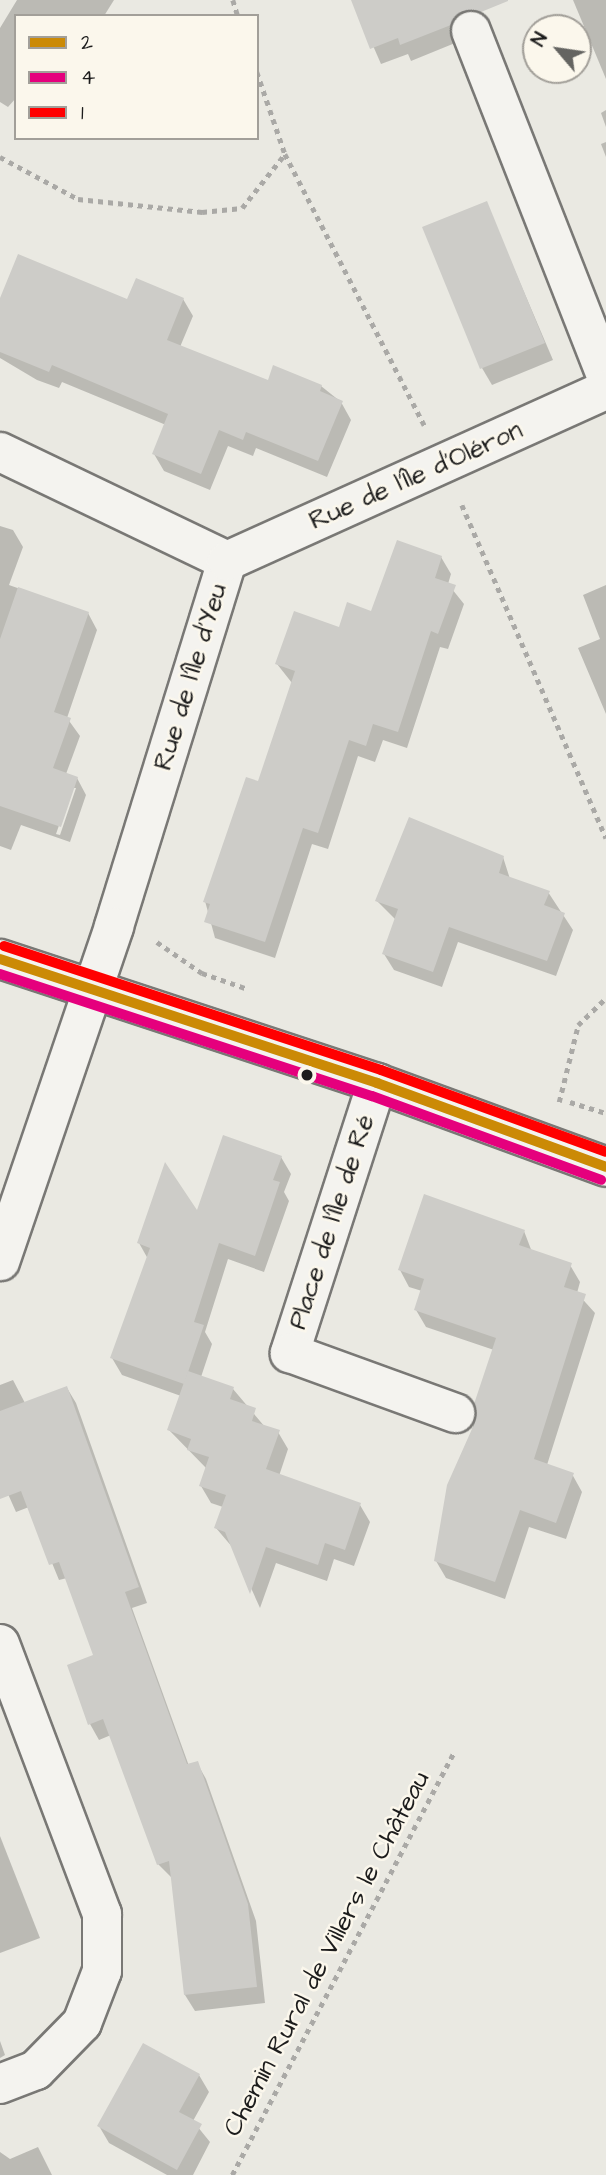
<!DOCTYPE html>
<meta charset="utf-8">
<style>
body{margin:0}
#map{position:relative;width:606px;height:2175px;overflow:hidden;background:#eae9e2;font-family:"Architects Daughter",sans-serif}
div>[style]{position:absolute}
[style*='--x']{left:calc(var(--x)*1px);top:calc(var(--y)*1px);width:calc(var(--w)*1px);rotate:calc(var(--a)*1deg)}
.shadow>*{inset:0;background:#0003}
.building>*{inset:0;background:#cdccc8}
.path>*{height:4.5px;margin-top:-2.25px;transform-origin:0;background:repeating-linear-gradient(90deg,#aaa9a6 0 5px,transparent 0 10px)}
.roads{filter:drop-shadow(2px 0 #797875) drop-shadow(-2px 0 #797875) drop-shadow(0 2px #797875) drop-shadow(0 -2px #797875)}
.minor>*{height:38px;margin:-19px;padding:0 19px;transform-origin:19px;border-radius:19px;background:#f4f3ef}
.bus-1>*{height:10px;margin:-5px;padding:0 5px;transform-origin:5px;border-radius:5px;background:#cb8a06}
.bus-2>*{height:10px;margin:-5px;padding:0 5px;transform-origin:5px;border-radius:5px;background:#e5007d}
.bus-3>*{height:10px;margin:-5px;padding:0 5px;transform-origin:5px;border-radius:5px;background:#f00}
.dots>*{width:19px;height:19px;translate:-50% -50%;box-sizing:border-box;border:4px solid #fbf7ec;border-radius:50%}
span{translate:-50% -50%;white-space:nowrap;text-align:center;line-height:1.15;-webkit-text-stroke:5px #fbf7ec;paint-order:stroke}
.street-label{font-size:26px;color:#1c1c1c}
.legend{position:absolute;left:14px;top:14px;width:245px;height:126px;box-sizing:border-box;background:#fbf7ec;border:2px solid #a29f99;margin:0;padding:9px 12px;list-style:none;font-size:21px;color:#1c1c1c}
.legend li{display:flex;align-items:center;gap:14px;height:35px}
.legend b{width:35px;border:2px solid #a29f99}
.north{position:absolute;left:522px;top:14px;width:70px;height:70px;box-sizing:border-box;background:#fbf7ec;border:2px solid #a29f99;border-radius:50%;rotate:299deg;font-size:19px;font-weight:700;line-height:28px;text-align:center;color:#1c1c1c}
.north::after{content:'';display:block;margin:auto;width:24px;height:32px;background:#646461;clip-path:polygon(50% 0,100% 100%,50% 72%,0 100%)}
</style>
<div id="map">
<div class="shadow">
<div style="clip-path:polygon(17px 0,114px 0,104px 16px,16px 16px,16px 98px,8px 107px,0 102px,0 28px)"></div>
<div style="clip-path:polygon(353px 0,487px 0,467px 8px,475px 28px,460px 41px,411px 61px,408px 54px,381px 64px)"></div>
<div style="clip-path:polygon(573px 0,606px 0,606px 79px)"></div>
<div style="clip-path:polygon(606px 110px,606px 127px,601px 113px)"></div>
<div style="clip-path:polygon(606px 142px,606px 157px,601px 144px)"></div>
<div style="clip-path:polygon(486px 203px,553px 360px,492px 385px,482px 368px)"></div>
<div style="clip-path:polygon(183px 299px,193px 316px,180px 347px,269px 383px,321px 386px,341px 402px,351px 420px,327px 477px,256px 448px,253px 456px,228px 446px,210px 490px,164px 471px,154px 454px,166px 425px,62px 382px,59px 388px,37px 380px,0 358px,0 302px)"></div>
<div style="clip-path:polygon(evenodd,0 526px,13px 530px,23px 547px,9px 585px,88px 613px,97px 630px,67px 718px,80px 736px,66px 774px,77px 778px,86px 795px,70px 842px,21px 825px,11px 850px,0 846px,0 526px,72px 788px,76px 788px,60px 835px,56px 834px,72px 788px)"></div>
<div style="clip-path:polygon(441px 557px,451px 574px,448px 584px,464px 604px,448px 649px,440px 647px,407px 748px,383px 740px,375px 762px,358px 756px,328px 849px,312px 844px,275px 958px,215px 938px,205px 901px,259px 783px,292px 683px,277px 664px,372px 613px)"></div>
<div style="clip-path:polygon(606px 585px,606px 714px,578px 648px,600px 639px,583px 595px)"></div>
<div style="clip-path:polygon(503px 857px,510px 879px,548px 892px,573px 930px,556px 976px,458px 942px,442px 987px,394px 970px,384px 954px,396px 920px,377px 901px)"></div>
<div style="clip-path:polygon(281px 1157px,291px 1174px,284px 1192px,289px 1201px,264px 1272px,228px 1259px,205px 1332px,212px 1344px,201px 1377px,233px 1389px,265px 1427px,278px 1432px,288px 1449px,279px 1476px,360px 1505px,370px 1522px,354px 1566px,334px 1559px,327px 1581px,276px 1563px,260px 1608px,233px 1548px,216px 1528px,223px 1507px,211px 1503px,201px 1486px,207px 1469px,169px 1430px,181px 1396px,122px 1375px,112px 1358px,148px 1259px,139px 1243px,198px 1214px)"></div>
<div style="clip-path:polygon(524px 1231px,532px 1252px,570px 1265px,580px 1282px,577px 1293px,595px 1313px,547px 1465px,572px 1474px,582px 1492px,566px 1539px,529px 1527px,505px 1599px,446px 1578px,436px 1561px,494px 1350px,426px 1327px,416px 1310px,422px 1291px,409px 1287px,400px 1270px)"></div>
<div style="clip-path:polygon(13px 1380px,25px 1403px,67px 1388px,76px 1403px,147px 1603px,132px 1608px,189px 1766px,197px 1763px,206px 1779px,256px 1921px,265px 2003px,195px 2011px,185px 1995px,172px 1878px,158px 1864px,111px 1735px,99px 1740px,90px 1724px,95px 1656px,67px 1578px,59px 1580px,29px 1507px,16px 1512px,0 1476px,0 1385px)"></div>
<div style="clip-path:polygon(0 1836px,40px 1938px,0 1953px)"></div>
<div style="clip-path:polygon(0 2041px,5px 2055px,0 2058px)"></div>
<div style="clip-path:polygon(199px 2075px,209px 2092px,193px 2121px,210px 2142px,193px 2175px,167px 2175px,109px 2143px,99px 2126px)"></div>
<div style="clip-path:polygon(38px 2147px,52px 2175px,0 2175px,0 2152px,10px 2159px)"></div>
</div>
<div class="building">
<div style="clip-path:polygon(351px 0,508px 0,508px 1px,481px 12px,462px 11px,451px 25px,400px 45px,398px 38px,370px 49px)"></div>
<div style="clip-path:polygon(487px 201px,545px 343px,480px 369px,422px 227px)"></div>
<div style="clip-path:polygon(18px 254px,127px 299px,136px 278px,184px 298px,167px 340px,268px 380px,273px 365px,322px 385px,320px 391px,343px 401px,318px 461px,246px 432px,243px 440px,219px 430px,201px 474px,152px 454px,168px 414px,52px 365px,49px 372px,0 352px,0 298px)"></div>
<div style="clip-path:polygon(397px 540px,442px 556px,435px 578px,456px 585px,438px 634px,431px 631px,398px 732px,373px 724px,366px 746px,349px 740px,318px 833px,303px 828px,265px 942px,204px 922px,210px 904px,203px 902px,246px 777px,258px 781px,295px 671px,275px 664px,294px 611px,339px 627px,347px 602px,371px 611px)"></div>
<div style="clip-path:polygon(18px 587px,89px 612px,54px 712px,71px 718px,53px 768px,78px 777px,61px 827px,0 806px,0 639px)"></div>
<div style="clip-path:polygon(409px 817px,504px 856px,499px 873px,550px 891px,544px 905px,565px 913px,547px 961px,449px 927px,433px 972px,382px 954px,398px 909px,375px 901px)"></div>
<div style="clip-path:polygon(223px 1135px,282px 1156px,273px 1180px,280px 1182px,255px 1256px,219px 1243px,194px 1322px,204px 1325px,184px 1384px,110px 1358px,150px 1248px,137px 1243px,165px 1162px,197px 1210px)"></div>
<div style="clip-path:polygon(424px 1194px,525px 1230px,519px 1245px,572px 1263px,564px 1287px,586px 1294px,534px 1459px,574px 1473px,556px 1523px,520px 1510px,495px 1582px,434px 1561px,447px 1485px,476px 1420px,474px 1404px,496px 1338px,414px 1310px,424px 1279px,398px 1270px)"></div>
<div style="clip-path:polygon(188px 1371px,234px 1387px,230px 1399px,256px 1408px,252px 1421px,280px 1430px,266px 1469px,361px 1503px,345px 1550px,325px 1543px,318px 1565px,266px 1547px,250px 1594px,225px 1532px,214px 1528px,226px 1495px,199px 1486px,209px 1457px,187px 1450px,191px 1439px,167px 1430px)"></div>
<div style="clip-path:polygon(67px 1386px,139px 1587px,125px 1592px,187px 1764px,198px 1761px,248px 1904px,257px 1987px,184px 1995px,169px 1861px,157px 1865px,103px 1719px,88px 1725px,67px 1665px,93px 1655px,59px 1562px,49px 1565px,21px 1491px,0 1499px,0 1411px)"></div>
<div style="clip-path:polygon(143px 2043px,200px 2074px,179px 2112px,202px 2124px,177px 2170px,97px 2126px)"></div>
</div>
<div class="path">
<div style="--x:233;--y:0;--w:17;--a:73"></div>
<div style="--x:257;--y:72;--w:87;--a:71.1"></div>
<div style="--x:285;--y:154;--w:305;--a:62.8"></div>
<div style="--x:0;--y:157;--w:89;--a:28.3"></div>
<div style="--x:78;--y:199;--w:125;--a:6"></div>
<div style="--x:202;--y:212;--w:40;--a:-5.7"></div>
<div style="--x:242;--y:208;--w:69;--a:-51.5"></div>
<div style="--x:462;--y:505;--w:363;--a:66.6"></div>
<div style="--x:157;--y:942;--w:55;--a:34.6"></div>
<div style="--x:202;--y:973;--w:49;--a:19.2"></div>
<div style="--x:559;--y:1102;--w:79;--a:-76.1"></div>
<div style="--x:578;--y:1025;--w:39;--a:-44"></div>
<div style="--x:570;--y:1102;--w:38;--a:17"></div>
<div style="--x:232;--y:2175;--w:479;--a:-62.3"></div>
</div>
<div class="roads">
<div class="minor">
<div style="--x:471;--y:31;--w:370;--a:68.6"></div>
<div style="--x:0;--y:452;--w:252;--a:25.6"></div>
<div style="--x:227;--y:561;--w:383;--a:107.2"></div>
<div style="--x:114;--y:927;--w:353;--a:108.8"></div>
<div style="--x:227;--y:561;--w:416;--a:-24.3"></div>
<div style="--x:0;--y:959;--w:397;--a:18.2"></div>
<div style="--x:377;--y:1083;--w:244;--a:20.1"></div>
<div style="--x:377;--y:1083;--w:284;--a:107.9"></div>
<div style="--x:290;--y:1353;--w:176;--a:20"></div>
<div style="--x:0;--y:1644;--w:289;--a:69.3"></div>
<div style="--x:102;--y:1914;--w:57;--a:90"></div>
<div style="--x:102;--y:1971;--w:56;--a:111"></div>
<div style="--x:82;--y:2023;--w:66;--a:134.4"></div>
<div style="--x:36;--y:2070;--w:39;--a:159"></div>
</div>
</div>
<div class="bus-1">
<div style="--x:0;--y:959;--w:397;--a:18.2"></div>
<div style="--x:377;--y:1083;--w:244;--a:20.1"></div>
</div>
<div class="bus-2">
<div style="--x:0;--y:974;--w:391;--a:18.2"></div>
<div style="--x:372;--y:1096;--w:244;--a:20.1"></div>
</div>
<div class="bus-3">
<div style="--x:4;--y:946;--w:397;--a:18.2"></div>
<div style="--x:381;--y:1070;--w:239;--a:20"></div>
</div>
<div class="dots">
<div style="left:307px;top:1075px;background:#1c1c1c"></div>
</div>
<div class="street-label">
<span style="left:416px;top:476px;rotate:-24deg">Rue de l'Île d'Oléron</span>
<span style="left:191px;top:677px;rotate:-73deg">Rue de l'Île d'Yeu</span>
<span style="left:332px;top:1222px;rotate:-72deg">Place de l'Île de Ré</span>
<span style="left:327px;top:1954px;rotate:-62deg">Chemin Rural de Villers le Château</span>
</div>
<ul class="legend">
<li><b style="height:9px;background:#cb8a06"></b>2</li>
<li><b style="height:9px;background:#e5007d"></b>4</li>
<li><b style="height:9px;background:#f00"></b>1</li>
</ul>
<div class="north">N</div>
</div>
